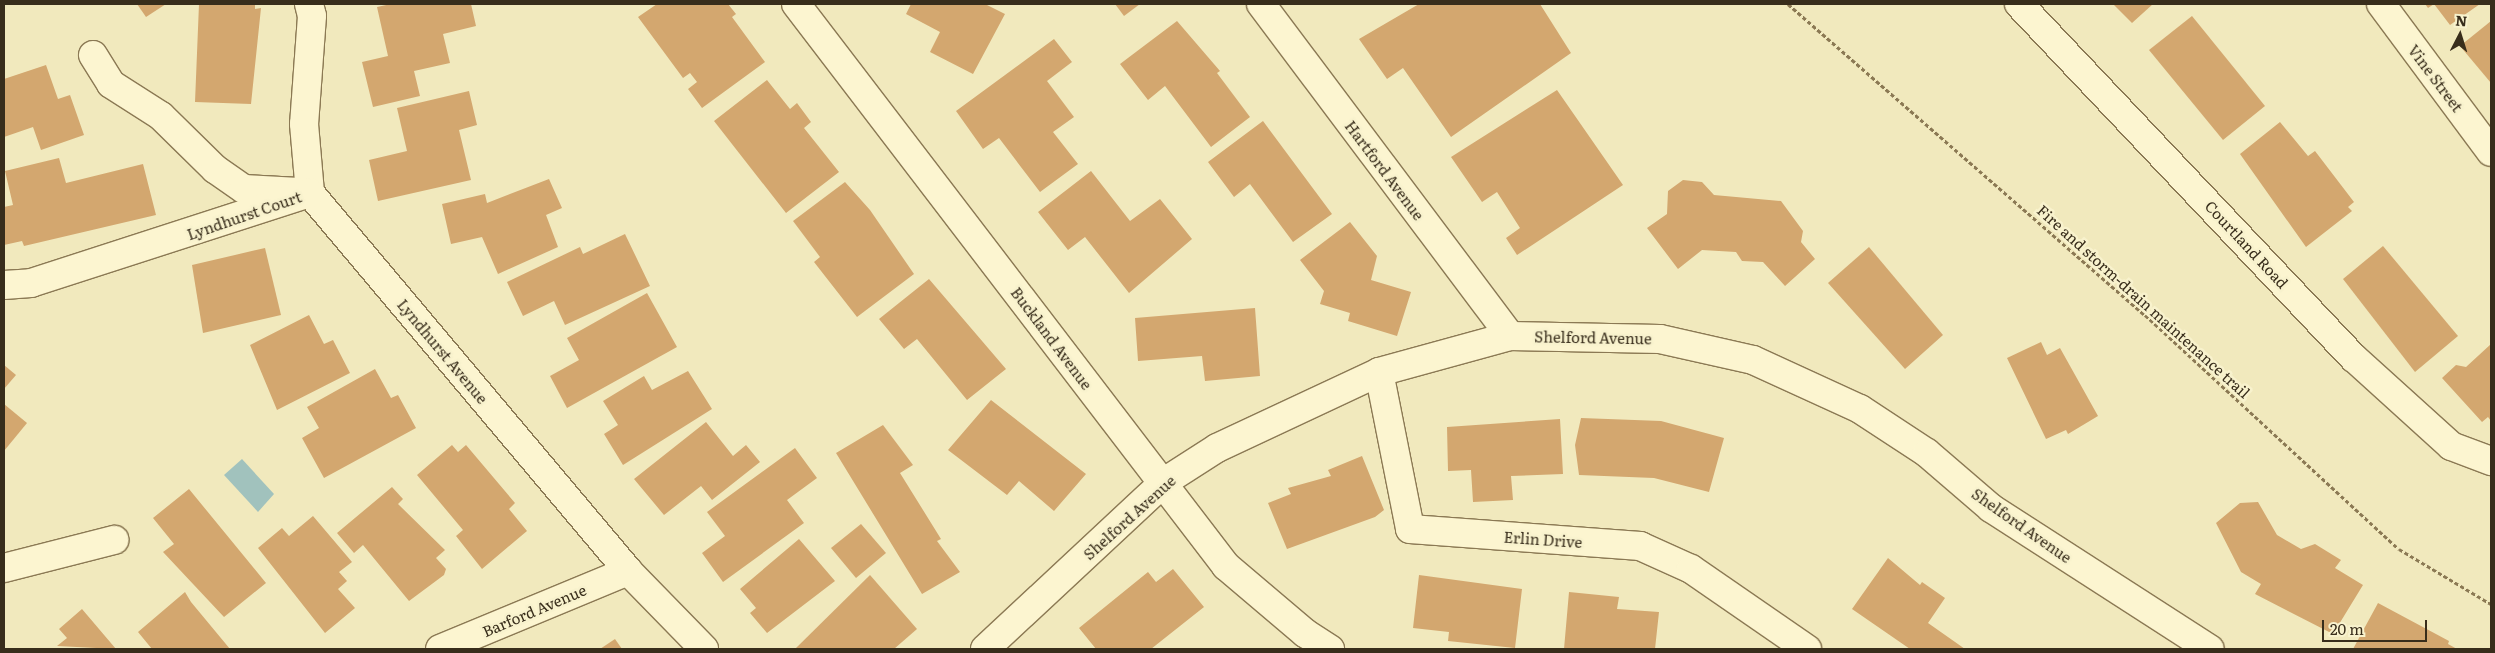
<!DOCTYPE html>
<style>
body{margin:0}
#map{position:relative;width:2495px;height:653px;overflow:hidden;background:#f1e9bd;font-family:Literata,serif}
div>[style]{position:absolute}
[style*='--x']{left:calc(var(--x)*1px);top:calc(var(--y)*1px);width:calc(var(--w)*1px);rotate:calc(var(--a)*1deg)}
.water>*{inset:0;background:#a1c2bd}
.building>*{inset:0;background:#d3a76f}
.path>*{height:3px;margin-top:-1.5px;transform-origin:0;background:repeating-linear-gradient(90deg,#8b7954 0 4px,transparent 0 6.5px)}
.roads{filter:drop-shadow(1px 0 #8b7954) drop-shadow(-1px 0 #8b7954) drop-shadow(0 1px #8b7954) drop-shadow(0 -1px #8b7954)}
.street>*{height:28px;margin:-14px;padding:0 14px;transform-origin:14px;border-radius:14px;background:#fcf5d0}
span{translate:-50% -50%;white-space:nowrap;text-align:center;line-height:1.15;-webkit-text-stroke:5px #f8f2cd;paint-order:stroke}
.street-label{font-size:15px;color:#382d1b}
.frame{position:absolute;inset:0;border:5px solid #382d1b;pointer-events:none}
.north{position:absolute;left:2435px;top:10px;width:50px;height:50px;-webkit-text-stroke:4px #f8f2cd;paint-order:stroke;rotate:5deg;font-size:14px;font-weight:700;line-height:20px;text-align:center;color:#382d1b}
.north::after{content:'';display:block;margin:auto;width:18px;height:22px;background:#382d1b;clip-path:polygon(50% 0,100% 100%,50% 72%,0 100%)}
.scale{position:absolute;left:2322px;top:620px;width:105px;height:22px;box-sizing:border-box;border:2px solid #382d1b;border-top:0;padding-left:6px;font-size:15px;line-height:18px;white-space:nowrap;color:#382d1b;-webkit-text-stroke:4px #f8f2cd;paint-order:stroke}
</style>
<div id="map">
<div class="water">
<div style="clip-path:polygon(242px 459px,274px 494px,258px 512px,224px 475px)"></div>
</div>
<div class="building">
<div style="clip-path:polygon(137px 4px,166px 4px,146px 17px)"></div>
<div style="clip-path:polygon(199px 4px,255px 4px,255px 9px,261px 8px,251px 104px,195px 102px)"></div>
<div style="clip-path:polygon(391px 4px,471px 4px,476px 26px,443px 34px,450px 63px,414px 71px,420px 96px,373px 107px,362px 62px,388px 56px,377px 7px)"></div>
<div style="clip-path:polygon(657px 4px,728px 4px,736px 14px,732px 17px,765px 62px,702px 108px,688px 89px,697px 82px,690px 73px,683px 78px,638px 17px)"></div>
<div style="clip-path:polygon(911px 4px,985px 4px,1005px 14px,973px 74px,930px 52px,940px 32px,906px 14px)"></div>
<div style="clip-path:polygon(1115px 4px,1140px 4px,1124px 16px)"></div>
<div style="clip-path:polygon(1419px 4px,1540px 4px,1571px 53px,1451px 137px,1403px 68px,1387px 79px,1359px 39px)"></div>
<div style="clip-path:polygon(2113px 4px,2153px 4px,2132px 23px)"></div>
<div style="clip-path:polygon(2425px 4px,2480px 4px,2450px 25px,2434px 4px,2428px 8px)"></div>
<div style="clip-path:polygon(2192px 16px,2265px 106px,2223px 140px,2149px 50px)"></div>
<div style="clip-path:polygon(1177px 21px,1220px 71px,1217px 73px,1250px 117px,1211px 147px,1165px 86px,1148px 100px,1120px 64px)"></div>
<div style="clip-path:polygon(2491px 21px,2491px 83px,2460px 46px)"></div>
<div style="clip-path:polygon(1054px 39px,1072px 62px,1047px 81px,1074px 117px,1053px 132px,1078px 164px,1040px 192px,999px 138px,983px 149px,956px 111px)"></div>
<div style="clip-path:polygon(46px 65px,58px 99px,70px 95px,84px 135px,41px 150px,33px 127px,4px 137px,4px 79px)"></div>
<div style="clip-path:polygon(767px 80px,790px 109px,797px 103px,811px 122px,804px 128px,839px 172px,786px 213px,714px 121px)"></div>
<div style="clip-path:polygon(1557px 90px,1623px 185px,1517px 255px,1506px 238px,1520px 228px,1497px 192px,1482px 202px,1451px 157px)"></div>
<div style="clip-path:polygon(469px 91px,477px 125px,459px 130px,471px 180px,378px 201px,369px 160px,407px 151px,397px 108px)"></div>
<div style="clip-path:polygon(1263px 121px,1332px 214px,1293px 242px,1250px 184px,1234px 197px,1208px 162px)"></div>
<div style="clip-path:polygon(2280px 122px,2308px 156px,2315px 151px,2354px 202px,2348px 207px,2352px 211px,2306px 247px,2240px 154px)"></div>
<div style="clip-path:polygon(59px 158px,66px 183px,143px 164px,156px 215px,24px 246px,22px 241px,4px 245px,4px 207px,13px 205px,5px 171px)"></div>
<div style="clip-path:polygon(1091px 171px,1130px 221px,1160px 199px,1192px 239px,1129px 293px,1085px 237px,1068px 250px,1038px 212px)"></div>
<div style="clip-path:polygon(549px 179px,562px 208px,546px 215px,558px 247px,498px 274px,482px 237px,451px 244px,442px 204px,485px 194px,487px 203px)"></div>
<div style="clip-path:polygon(1683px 180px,1702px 182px,1714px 195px,1781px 201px,1803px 231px,1801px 242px,1815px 259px,1785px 286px,1763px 262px,1742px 261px,1736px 252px,1702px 250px,1678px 269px,1647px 228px,1667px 214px,1668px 191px)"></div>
<div style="clip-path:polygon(845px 182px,870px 210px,914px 274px,857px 317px,814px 262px,820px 257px,793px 221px)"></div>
<div style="clip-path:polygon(1350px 222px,1377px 256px,1371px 280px,1411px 292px,1397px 336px,1348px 321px,1350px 313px,1320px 304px,1324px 291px,1300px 260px)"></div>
<div style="clip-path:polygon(625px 234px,650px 286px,565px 325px,554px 301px,523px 316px,507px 282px,580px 247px,583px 254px)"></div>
<div style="clip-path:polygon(2383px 246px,2458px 336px,2415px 372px,2343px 279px)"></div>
<div style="clip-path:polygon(1869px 247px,1943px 335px,1905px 369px,1828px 283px)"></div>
<div style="clip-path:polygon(265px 248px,281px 315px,203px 333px,192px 265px)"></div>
<div style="clip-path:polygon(929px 279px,1006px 369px,967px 400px,917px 339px,904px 349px,879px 319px)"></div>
<div style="clip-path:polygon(647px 293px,677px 347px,567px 408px,550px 376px,579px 360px,567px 338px)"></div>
<div style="clip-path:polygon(1255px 308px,1260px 376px,1205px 381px,1202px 356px,1138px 361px,1135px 318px)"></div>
<div style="clip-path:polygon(309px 315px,324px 344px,333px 340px,350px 373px,277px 410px,250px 345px)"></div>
<div style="clip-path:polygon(2041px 342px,2047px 355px,2060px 348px,2098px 416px,2068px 434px,2066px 430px,2046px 439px,2007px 358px)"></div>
<div style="clip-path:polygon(2491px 344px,2491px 421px,2488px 417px,2482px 422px,2442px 378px,2456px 365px,2466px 367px)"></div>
<div style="clip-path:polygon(4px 365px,16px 375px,4px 389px)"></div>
<div style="clip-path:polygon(375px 369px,391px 398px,398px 395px,416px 428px,324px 478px,302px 438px,319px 428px,307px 407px)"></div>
<div style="clip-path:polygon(688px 371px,712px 409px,623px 465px,604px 434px,618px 425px,603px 401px,644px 376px,652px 390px)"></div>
<div style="clip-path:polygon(991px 400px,1086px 474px,1054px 511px,1019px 481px,1007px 495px,948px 450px)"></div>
<div style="clip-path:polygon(4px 404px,27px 423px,4px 451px)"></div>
<div style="clip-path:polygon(1581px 418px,1661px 421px,1724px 438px,1709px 492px,1654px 478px,1579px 475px,1575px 445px)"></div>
<div style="clip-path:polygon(1560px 419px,1563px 474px,1511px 476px,1513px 500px,1473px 502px,1471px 470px,1448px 471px,1447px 427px)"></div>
<div style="clip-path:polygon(706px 422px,733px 456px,746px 445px,760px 462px,712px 500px,701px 486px,664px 515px,634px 479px)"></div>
<div style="clip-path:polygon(883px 425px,913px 465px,900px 473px,941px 539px,937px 541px,960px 572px,922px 594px,836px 453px)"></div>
<div style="clip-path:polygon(452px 445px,458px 452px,466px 445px,515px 503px,509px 509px,527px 531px,482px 569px,456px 536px,463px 530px,417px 475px)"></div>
<div style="clip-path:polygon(795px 448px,817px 478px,787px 500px,804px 523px,723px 582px,702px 553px,725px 536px,707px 512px)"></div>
<div style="clip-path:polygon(1362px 456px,1384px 510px,1375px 517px,1287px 549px,1268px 503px,1291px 494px,1288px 488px,1331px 476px,1328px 470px)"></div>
<div style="clip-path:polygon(392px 487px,403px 499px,398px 504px,445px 550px,436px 558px,446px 569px,444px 575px,409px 601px,363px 545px,354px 553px,337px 533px)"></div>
<div style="clip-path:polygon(189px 489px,266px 583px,224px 617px,163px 552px,174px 544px,153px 518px)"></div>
<div style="clip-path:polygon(2258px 502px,2277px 535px,2301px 549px,2315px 544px,2341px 560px,2335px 568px,2363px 585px,2333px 634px,2255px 594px,2261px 584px,2241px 572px,2216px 523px,2240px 503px)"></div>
<div style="clip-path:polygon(313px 516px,352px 562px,339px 572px,347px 581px,338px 589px,355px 608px,325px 633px,258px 548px,282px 528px,289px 536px)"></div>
<div style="clip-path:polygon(861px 524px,886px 553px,856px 578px,831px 548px)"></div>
<div style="clip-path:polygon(799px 539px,835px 581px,767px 633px,750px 613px,756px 608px,740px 589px)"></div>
<div style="clip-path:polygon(1888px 558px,1920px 585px,1922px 582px,1945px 598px,1928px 623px,1965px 649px,1910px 649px,1852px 609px)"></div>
<div style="clip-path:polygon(1173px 569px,1204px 607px,1151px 649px,1096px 649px,1079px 628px,1148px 572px,1156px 582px)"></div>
<div style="clip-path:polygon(870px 575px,917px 629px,894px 649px,795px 649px)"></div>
<div style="clip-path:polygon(1419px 575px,1522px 589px,1515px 648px,1448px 641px,1449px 632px,1413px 628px)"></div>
<div style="clip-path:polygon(185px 592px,191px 602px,230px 649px,152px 649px,138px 632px)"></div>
<div style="clip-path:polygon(1569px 592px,1619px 597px,1617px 609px,1659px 612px,1655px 649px,1564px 649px)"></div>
<div style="clip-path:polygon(2378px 603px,2449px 641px,2448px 644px,2457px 649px,2353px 649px)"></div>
<div style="clip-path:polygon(82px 609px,116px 649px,57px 646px,67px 638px,59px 629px)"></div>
<div style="clip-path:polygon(615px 639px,622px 649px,600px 649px)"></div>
</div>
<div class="path">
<div style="--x:1788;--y:4;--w:473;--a:41.1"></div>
<div style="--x:2145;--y:315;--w:345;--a:42.7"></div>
<div style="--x:2399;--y:549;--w:107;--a:30.9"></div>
</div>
<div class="roads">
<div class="street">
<div style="--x:309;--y:4;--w:12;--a:76"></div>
<div style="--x:312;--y:16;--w:108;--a:94.2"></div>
<div style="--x:304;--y:124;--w:69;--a:85"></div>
<div style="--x:310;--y:193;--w:494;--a:49.9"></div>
<div style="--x:628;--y:571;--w:109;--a:45.7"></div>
<div style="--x:796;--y:4;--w:708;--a:52.58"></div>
<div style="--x:1226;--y:566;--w:104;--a:40.3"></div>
<div style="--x:1305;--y:633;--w:30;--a:33"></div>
<div style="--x:1261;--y:4;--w:415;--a:53.1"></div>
<div style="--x:2019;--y:4;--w:487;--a:46.6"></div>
<div style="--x:2354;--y:358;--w:131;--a:42.2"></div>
<div style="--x:2451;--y:446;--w:43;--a:20.6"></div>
<div style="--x:2381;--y:4;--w:184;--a:53.4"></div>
<div style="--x:93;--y:55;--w:34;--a:58"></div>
<div style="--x:111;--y:84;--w:59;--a:32.6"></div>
<div style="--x:161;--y:116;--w:76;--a:44.5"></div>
<div style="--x:215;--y:169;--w:35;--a:35"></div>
<div style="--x:244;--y:189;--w:55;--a:3.1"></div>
<div style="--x:4;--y:285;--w:27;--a:-4"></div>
<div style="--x:31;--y:283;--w:293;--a:-17.9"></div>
<div style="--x:1379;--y:372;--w:160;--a:78.8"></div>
<div style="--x:1410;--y:529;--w:231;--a:4.2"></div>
<div style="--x:1640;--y:546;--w:56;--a:24.3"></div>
<div style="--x:1691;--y:569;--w:141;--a:34.6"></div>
<div style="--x:4;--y:568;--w:114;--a:-14.3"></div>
<div style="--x:440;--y:649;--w:204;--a:-22.5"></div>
<div style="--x:985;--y:649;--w:245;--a:-43"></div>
<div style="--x:1164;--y:482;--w:63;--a:-32.7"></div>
<div style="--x:1217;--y:448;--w:179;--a:-25.1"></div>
<div style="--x:1379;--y:372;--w:136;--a:-15.4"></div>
<div style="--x:1510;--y:336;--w:150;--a:1.1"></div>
<div style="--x:1660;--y:339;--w:95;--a:12.7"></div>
<div style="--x:1753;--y:360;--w:118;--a:24.6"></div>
<div style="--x:1860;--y:409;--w:80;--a:33.3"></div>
<div style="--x:1927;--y:453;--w:84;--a:40.7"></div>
<div style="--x:1991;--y:508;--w:260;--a:32.8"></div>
</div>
</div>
<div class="street-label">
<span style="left:2436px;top:78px;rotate:53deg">Vine Street</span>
<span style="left:1385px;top:170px;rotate:53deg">Hartford Avenue</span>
<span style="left:244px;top:215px;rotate:-19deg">Lyndhurst Court</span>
<span style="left:2247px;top:244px;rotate:47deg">Courtland Road</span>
<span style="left:2144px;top:301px;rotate:42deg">Fire and storm-drain maintenance trail</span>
<span style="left:1593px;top:337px;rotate:1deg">Shelford Avenue</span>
<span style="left:1052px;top:338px;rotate:53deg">Buckland Avenue</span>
<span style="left:443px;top:351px;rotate:50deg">Lyndhurst Avenue</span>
<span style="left:1129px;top:517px;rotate:-42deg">Shelford Avenue</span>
<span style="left:2022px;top:525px;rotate:35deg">Shelford Avenue</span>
<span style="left:1543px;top:539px;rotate:4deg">Erlin Drive</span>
<span style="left:534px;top:610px;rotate:-23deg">Barford Avenue</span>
</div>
<div class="frame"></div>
<div class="north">N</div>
<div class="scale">20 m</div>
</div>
